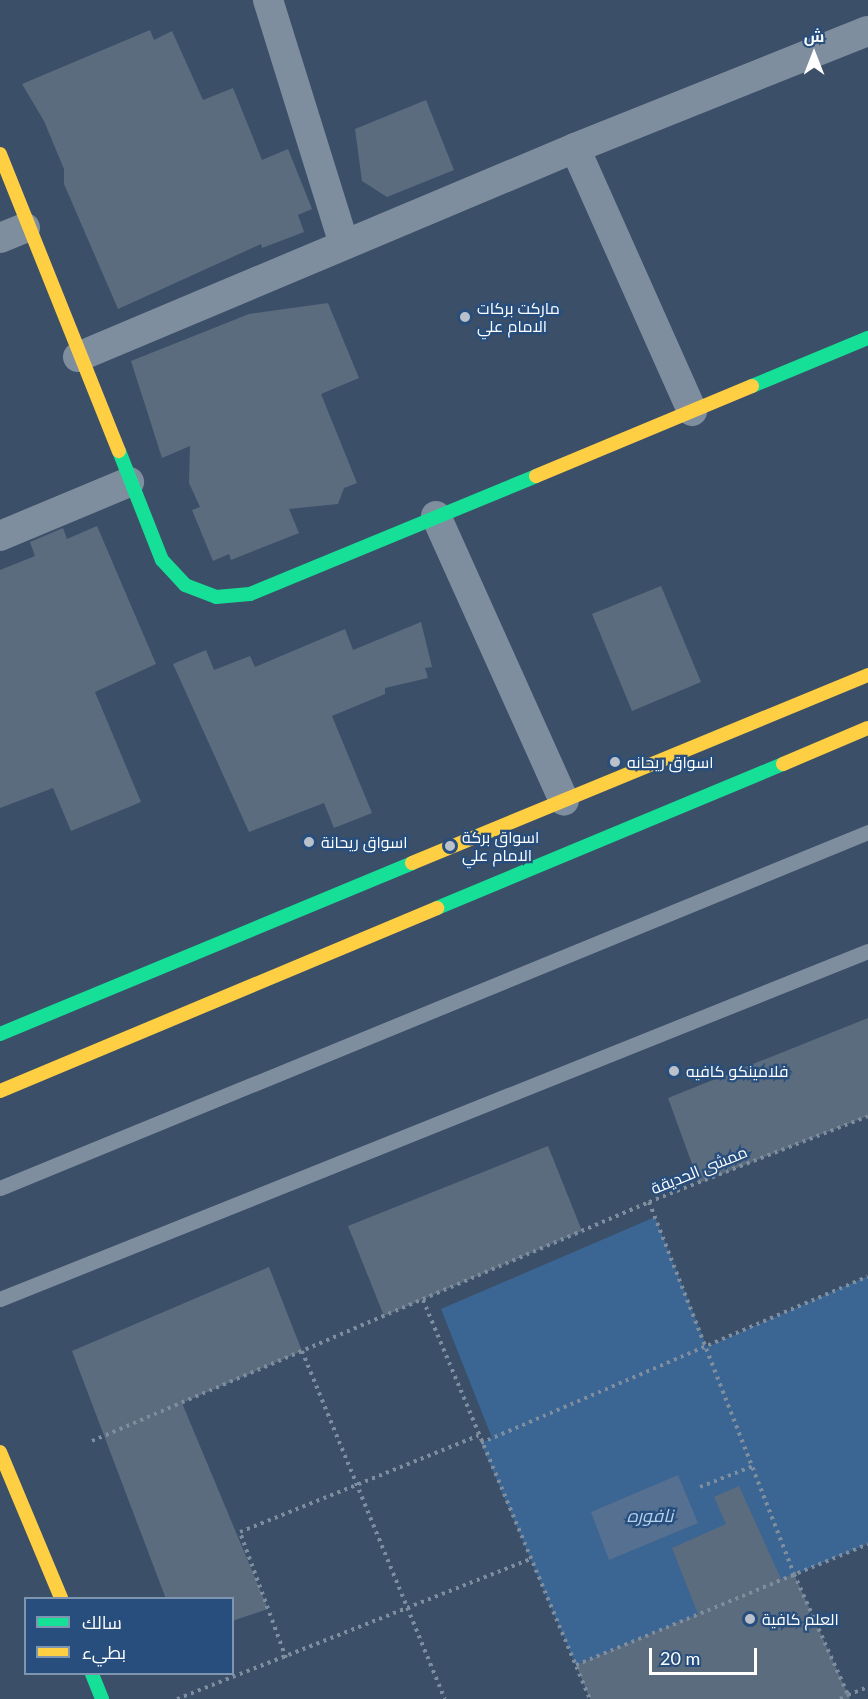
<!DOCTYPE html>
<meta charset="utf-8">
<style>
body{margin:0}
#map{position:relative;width:868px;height:1699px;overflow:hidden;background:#3b4f68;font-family:Lato,Cairo,sans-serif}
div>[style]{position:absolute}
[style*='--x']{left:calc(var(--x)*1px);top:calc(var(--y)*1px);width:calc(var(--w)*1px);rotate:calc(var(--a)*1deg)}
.green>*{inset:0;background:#3b6592}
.water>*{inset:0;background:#557090}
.building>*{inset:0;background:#5b6c7f}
.path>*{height:4px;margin-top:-2px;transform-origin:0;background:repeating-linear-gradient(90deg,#7f8e9f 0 3px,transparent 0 7.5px)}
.lane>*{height:15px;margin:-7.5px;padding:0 7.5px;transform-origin:7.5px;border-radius:7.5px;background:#7f8e9f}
.street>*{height:30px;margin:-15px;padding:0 15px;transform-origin:15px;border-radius:15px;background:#7f8e9f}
.fast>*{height:14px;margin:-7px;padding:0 7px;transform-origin:7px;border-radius:7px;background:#16e098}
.slow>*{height:14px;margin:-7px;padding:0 7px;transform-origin:7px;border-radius:7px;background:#ffcf43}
.dots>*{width:16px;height:16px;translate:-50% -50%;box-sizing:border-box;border:3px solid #274e7c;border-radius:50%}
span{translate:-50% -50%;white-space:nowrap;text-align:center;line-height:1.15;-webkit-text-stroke:4.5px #274e7c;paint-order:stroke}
.poi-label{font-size:16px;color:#fff}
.left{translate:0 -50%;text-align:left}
.street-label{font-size:16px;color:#fff}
.water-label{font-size:18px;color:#b7d0ec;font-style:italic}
.legend{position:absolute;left:24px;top:1597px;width:210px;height:78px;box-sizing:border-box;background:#274e7c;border:2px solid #7d95b0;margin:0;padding:8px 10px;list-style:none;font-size:18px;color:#fff}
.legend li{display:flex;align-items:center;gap:12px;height:30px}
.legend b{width:30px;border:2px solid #7d95b0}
.north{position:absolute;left:784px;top:24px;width:60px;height:60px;-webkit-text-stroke:4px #274e7c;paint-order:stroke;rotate:0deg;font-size:16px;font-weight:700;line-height:24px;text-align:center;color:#fff}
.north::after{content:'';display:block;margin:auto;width:21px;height:27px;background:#fff;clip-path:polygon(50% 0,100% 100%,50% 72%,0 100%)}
.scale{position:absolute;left:649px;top:1648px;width:108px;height:27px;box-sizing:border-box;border:3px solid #fff;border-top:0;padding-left:8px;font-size:18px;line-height:21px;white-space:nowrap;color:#fff;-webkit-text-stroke:4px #274e7c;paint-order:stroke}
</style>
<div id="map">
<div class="green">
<div style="clip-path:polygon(655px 1217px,707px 1347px,868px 1276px,868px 1544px,576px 1665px,481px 1443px,492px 1438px,441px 1309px)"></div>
</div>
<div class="water">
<div style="clip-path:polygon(678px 1475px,698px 1523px,609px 1560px,591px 1512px)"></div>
</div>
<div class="building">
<div style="clip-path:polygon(150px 30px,154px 40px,172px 31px,203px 100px,233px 88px,262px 160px,288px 149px,312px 209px,298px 215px,304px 232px,262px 248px,261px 244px,118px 309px,64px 184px,64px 169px,44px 121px,22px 84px)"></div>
<div style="clip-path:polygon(426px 100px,454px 170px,387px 197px,362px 181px,355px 129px)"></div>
<div style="clip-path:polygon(328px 303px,359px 378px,321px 394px,357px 483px,344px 488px,338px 504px,289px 509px,299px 533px,231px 560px,229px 554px,213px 561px,192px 510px,200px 507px,189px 483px,190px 446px,162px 458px,131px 361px,249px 314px)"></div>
<div style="clip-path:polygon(97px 526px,156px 664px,95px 692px,141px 802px,71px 831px,53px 788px,0 808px,0 570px,35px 556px,30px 542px,63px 528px,67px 539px)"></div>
<div style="clip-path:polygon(661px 586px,701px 682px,632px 711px,592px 614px)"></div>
<div style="clip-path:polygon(421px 622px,432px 667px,425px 668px,428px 678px,385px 688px,385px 694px,332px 716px,372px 813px,334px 828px,324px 803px,249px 832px,173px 664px,206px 650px,214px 670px,250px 656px,255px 667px,345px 629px,353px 650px)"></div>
<div style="clip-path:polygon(868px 1018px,868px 1116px,699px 1183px,668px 1098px)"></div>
<div style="clip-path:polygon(548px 1146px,582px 1231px,384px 1316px,348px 1226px)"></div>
<div style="clip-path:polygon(269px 1267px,302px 1351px,182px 1403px,268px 1609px,232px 1621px,232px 1599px,166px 1599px,72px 1351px)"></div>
<div style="clip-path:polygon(739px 1486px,781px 1579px,794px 1574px,850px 1699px,590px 1699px,576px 1665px,698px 1614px,672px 1548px,726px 1524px,714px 1497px)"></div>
</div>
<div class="path">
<div style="--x:649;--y:1202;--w:399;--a:68.7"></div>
<div style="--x:794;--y:1574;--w:133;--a:65.9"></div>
<div style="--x:848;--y:1695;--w:22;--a:-22"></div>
<div style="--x:423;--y:1300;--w:433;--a:67.3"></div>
<div style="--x:302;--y:1351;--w:376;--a:67.7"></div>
<div style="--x:92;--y:1441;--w:606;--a:-23.22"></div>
<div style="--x:649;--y:1202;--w:235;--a:-21.4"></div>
<div style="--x:481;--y:1443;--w:421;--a:-23.3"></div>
<div style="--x:700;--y:1487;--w:57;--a:-21.6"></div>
<div style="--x:286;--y:1658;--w:134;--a:-110.1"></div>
<div style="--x:240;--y:1532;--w:257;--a:-22"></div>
<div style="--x:576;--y:1665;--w:316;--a:-22.5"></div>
<div style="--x:177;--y:1699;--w:380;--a:-21.6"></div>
<div style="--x:840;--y:1699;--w:9;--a:-27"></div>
</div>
<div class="lane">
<div style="--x:0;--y:1188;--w:938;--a:-22.3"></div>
<div style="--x:0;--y:1299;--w:935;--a:-21.85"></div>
</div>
<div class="street">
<div style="--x:268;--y:0;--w:256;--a:72.7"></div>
<div style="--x:575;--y:148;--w:288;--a:66"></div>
<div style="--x:0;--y:238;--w:27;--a:-22"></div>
<div style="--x:78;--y:357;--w:539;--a:-22.81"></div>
<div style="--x:575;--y:148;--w:315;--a:-21.8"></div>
<div style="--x:436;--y:516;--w:312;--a:65.8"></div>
<div style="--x:0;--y:536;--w:140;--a:-22.7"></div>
</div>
<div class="fast">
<div style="--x:752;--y:386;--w:126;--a:-22.5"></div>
<div style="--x:119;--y:451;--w:117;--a:68.5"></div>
<div style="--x:162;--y:560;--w:34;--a:47"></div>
<div style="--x:185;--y:585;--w:33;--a:21"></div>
<div style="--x:216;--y:597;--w:34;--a:-5"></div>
<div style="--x:250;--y:594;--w:309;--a:-22.4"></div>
<div style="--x:437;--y:908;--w:375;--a:-22.6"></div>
<div style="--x:0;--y:1034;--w:446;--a:-22.5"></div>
<div style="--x:92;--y:1674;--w:27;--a:68"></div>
</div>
<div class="slow">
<div style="--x:0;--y:154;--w:320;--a:68.2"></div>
<div style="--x:536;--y:476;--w:234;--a:-22.6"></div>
<div style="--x:783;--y:764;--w:92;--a:-23"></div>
<div style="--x:412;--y:863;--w:493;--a:-22.4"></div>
<div style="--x:0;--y:1091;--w:474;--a:-22.7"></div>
<div style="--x:0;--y:1452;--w:158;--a:67.3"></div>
</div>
<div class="dots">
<div style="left:465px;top:317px;background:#bac1ca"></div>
<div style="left:615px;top:762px;background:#bac1ca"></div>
<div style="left:309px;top:842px;background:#bac1ca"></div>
<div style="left:450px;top:846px;background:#bac1ca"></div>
<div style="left:674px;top:1071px;background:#bac1ca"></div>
<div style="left:750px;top:1619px;background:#bac1ca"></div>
</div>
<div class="poi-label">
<span class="left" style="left:477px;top:317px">ماركت بركات<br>الامام علي</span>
<span class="left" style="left:627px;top:762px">اسواق ريحانه</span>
<span class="left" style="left:462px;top:846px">اسواق بركة<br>الامام علي</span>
<span class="left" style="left:321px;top:842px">اسواق ريحانة</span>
<span class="left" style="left:686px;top:1071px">فلامينكو كافيه</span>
<span class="left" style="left:762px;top:1619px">العلم كافية</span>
</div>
<div class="street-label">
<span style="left:699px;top:1170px;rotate:-22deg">ممشى الحديقة</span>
</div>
<div class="water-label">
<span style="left:650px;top:1515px">نافوره</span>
</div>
<ul class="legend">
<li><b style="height:8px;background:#16e098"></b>سالك</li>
<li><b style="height:8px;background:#ffcf43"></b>بطيء</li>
</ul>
<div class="north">ش</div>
<div class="scale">20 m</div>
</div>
